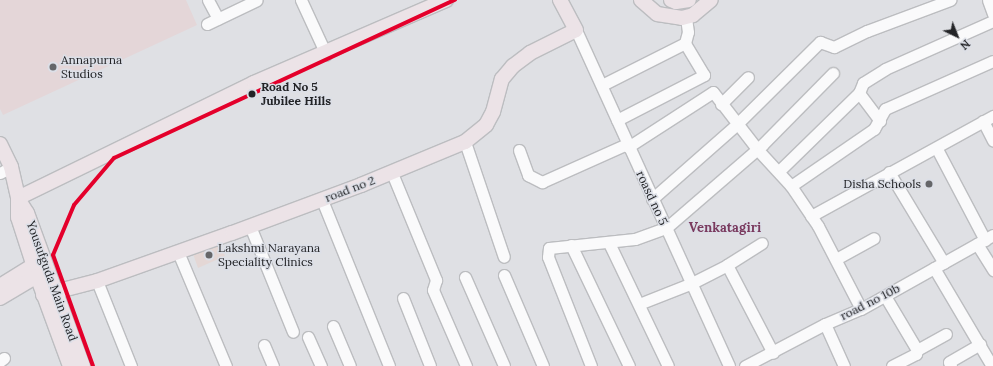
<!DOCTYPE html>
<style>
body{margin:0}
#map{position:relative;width:993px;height:366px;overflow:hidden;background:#dfe0e4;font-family:Lora,serif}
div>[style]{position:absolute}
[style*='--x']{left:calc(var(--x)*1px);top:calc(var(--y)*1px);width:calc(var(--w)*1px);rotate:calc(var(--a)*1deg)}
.commercial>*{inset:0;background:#e4d6d8}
.medical>*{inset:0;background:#e4d7d5}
.roads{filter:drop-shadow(1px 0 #bcbdc0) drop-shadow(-1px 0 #bcbdc0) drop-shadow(0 1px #bcbdc0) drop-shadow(0 -1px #bcbdc0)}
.minor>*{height:11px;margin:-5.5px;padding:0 5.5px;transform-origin:5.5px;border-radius:5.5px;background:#fafafb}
.major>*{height:14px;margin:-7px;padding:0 7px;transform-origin:7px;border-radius:7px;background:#ece3e7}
.metro-1>*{height:4px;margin:-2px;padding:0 2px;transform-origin:2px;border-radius:2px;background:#e4002b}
.dots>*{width:11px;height:11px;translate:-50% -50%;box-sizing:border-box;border:2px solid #dcdfe7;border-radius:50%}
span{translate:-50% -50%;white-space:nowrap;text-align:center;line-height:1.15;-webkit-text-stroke:3px #dcdfe7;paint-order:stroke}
.poi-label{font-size:12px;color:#232427}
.left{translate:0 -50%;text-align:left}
.right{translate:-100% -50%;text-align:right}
.stop-label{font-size:12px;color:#232427;font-weight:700}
.street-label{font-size:12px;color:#232427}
.neighbourhood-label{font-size:13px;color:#7a3a5e;font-weight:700}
.north{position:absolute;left:937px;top:16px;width:40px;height:40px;-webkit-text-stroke:3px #dcdfe7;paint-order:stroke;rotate:137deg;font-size:11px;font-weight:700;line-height:16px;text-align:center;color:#232427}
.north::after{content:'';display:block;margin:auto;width:14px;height:18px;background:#232427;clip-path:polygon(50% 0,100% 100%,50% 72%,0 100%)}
</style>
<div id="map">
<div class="commercial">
<div style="clip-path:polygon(0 0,186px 0,197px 25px,3px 115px,0 109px)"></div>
</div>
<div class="medical">
<div style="clip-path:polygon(220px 243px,225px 256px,198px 268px,193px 254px)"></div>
</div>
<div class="roads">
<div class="minor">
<div style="--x:208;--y:0;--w:21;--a:62"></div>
<div style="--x:301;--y:0;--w:60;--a:65.2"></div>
<div style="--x:988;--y:0;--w:15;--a:70"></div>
<div style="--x:207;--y:24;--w:55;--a:-25.6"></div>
<div style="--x:576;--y:30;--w:369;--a:65.5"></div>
<div style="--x:602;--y:85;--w:93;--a:-26.8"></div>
<div style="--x:685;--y:43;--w:11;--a:-75"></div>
<div style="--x:688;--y:32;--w:15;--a:-98"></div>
<div style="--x:859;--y:93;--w:35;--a:53"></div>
<div style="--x:721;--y:104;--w:38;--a:-45"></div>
<div style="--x:617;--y:120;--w:98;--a:-27.3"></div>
<div style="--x:704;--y:75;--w:37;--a:-121"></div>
<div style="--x:983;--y:121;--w:22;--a:63"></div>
<div style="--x:465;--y:142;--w:121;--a:71.3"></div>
<div style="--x:628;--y:147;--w:101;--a:-32.9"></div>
<div style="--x:713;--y:92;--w:72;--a:52.3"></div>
<div style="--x:757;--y:149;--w:50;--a:47.4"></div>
<div style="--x:791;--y:186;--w:48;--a:56"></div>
<div style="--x:818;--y:226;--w:93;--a:62.6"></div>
<div style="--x:937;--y:149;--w:103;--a:62.2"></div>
<div style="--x:519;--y:150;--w:27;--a:70"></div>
<div style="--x:528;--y:175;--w:16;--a:27"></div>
<div style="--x:542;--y:182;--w:93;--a:-24.1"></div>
<div style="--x:779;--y:171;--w:112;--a:-44.3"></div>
<div style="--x:859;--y:93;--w:11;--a:-68"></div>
<div style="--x:863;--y:83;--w:26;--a:-32"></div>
<div style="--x:885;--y:69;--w:118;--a:-24"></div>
<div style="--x:889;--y:172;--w:106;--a:58.9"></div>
<div style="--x:0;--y:173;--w:13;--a:-29"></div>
<div style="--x:392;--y:173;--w:116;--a:67.6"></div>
<div style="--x:436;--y:280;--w:10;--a:107"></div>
<div style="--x:433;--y:290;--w:83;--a:66.5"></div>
<div style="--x:791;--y:186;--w:101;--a:-34.5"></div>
<div style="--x:874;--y:129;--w:23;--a:-61"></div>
<div style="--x:885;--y:109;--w:118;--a:-24"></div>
<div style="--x:652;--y:199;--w:113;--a:-41.4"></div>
<div style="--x:737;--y:124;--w:117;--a:-44.7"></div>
<div style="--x:820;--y:42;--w:15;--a:20"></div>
<div style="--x:834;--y:47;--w:37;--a:-26"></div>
<div style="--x:867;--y:31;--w:89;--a:-20.5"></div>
<div style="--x:322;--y:200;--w:179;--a:68"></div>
<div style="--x:811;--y:216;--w:208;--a:-28.8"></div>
<div style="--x:250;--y:226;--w:114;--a:67.9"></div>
<div style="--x:609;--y:243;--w:136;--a:64.4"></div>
<div style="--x:977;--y:244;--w:31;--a:58"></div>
<div style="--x:571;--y:245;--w:134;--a:64.4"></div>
<div style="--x:178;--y:252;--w:124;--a:67.2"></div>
<div style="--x:836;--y:259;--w:43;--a:-28.9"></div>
<div style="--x:727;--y:265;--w:99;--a:62.4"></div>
<div style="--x:934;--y:268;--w:114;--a:59.4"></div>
<div style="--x:504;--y:275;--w:99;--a:66.8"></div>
<div style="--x:465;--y:277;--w:97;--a:66.3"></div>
<div style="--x:97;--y:281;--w:92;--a:68.2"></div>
<div style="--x:885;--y:296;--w:63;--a:59.3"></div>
<div style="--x:403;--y:298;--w:73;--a:68.3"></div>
<div style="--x:639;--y:304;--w:57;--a:-21.6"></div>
<div style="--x:692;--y:283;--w:39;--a:-27"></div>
<div style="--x:727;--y:265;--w:41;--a:-32.2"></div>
<div style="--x:825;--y:324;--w:46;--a:65.7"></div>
<div style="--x:333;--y:326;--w:43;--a:67"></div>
<div style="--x:308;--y:337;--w:32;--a:66"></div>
<div style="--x:264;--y:345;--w:23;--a:67"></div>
<div style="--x:0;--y:361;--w:5;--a:-37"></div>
<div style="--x:591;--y:366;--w:117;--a:-111.5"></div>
<div style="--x:548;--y:257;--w:9;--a:-84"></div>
<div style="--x:549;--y:248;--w:86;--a:-6"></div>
<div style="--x:635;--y:239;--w:33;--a:-20"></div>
<div style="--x:666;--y:228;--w:127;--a:-40.8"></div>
<div style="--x:762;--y:145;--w:101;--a:-45.4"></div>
<div style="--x:745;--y:366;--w:90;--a:-27.7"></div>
<div style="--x:825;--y:324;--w:39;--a:-23"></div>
<div style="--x:861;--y:309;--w:151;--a:-29.3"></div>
<div style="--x:892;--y:366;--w:27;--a:-27"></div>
<div style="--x:916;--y:354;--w:4;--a:-76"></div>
<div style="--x:917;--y:350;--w:33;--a:-29"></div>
<div style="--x:951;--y:366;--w:4;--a:-117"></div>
<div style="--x:949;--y:362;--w:36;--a:-30"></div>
</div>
<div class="major">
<div style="--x:641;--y:0;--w:21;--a:41"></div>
<div style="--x:657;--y:14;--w:25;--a:9"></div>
<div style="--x:682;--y:18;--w:11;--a:-15"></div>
<div style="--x:693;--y:15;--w:23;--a:-40"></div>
<div style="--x:671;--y:0;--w:5;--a:22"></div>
<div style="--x:676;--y:2;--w:13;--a:-9"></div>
<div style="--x:0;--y:144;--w:25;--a:64"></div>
<div style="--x:11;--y:167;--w:32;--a:77"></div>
<div style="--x:18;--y:198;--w:19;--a:90"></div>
<div style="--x:18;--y:217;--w:62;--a:72.1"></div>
<div style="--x:37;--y:276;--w:96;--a:69.9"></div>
<div style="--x:18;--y:198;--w:263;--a:-26"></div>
<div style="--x:254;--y:83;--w:209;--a:-23.4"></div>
<div style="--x:20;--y:202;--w:13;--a:58"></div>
<div style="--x:27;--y:213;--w:163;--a:69.9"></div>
<div style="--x:0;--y:286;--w:39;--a:-32"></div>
<div style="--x:43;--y:295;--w:56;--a:-14.5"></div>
<div style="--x:97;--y:281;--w:143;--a:-19.6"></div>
<div style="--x:232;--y:233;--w:138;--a:-20.4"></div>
<div style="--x:361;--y:185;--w:113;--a:-22.5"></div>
<div style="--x:465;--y:142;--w:27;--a:-39"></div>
<div style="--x:486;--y:125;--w:15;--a:-62"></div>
<div style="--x:493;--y:112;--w:34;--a:-75"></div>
<div style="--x:502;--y:79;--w:17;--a:-50"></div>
<div style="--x:513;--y:66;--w:21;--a:-37"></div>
<div style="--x:530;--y:53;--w:51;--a:-26.6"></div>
<div style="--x:576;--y:30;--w:34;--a:-118"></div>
<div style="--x:0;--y:298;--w:43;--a:-30.7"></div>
</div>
</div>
<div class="metro-1">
<div style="--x:93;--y:366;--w:118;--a:-109.8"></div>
<div style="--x:53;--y:255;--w:54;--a:-67.2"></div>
<div style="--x:74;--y:205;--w:62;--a:-49.6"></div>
<div style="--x:114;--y:158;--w:376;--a:-24.9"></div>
</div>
<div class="dots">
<div style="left:53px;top:67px;background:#656669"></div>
<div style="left:252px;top:94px;background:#232427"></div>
<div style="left:929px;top:184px;background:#656669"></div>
<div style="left:209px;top:255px;background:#656669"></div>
</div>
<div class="poi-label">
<span class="left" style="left:61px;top:67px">Annapurna<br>Studios</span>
<span class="right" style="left:921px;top:184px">Disha Schools</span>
<span class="left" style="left:218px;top:255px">Lakshmi Narayana<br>Speciality Clinics</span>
</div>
<div class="stop-label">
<span class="left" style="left:261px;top:94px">Road No 5<br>Jubilee Hills</span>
</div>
<div class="street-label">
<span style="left:350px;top:189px;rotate:-21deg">road no 2</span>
<span style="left:652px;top:198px;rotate:65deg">roasd no 5</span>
<span style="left:52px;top:281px;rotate:70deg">Yousufguda Main Road</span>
<span style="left:870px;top:302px;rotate:-27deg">road no 10b</span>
</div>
<div class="neighbourhood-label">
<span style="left:725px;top:228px">Venkatagiri</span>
</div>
<div class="north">N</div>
</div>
